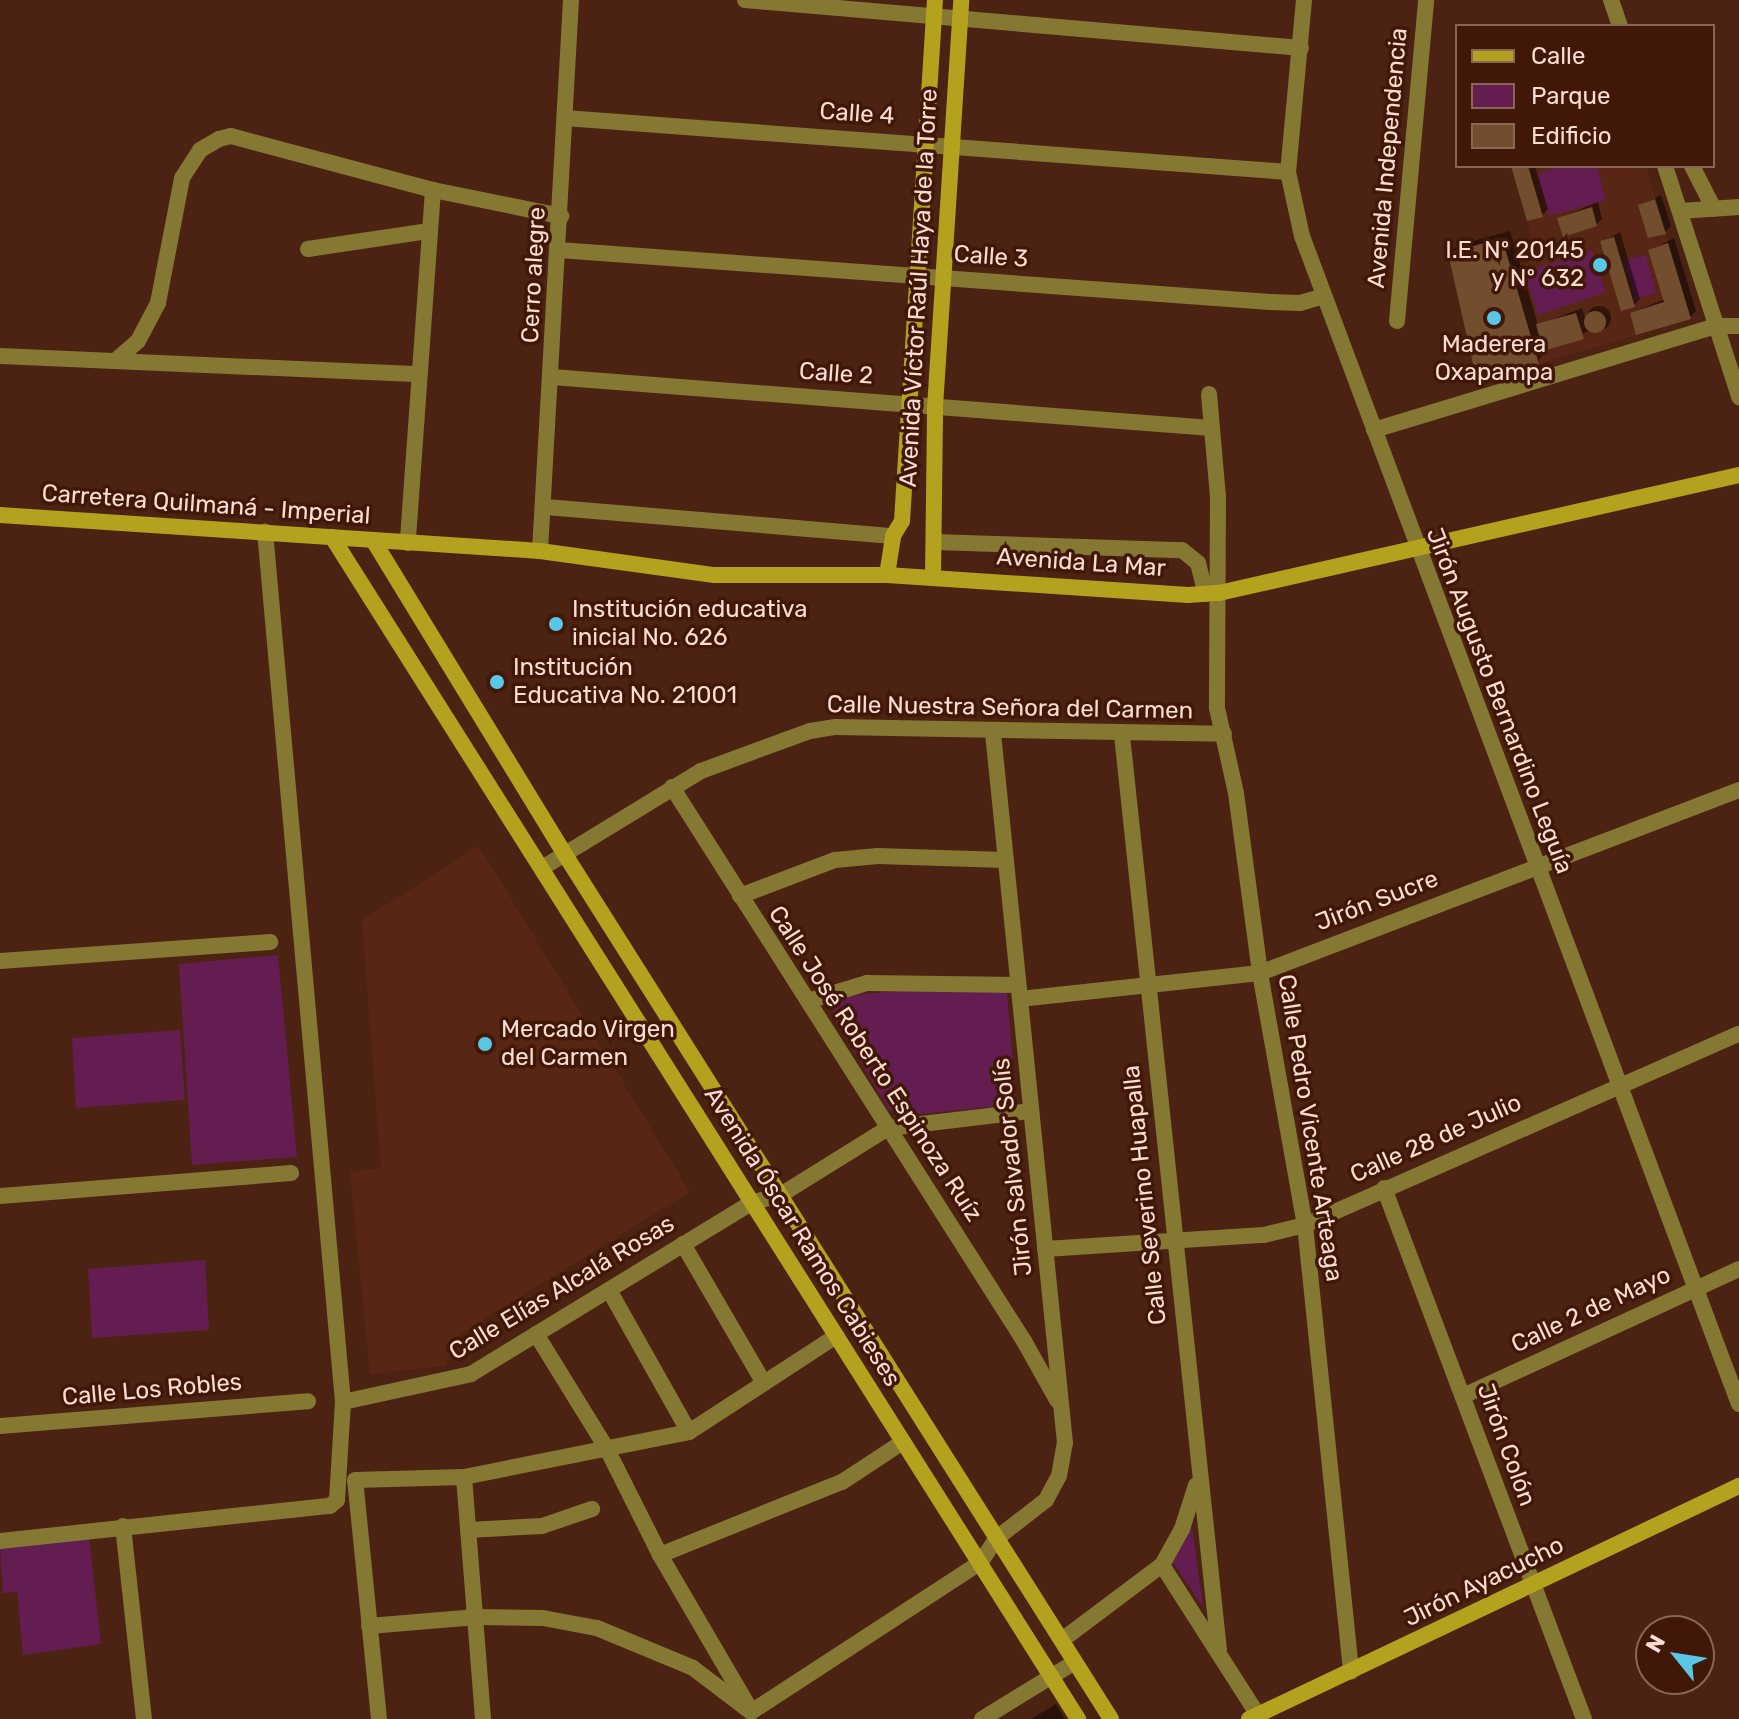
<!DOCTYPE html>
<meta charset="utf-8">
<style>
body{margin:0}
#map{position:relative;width:1739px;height:1719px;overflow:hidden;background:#4c2213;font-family:Rubik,sans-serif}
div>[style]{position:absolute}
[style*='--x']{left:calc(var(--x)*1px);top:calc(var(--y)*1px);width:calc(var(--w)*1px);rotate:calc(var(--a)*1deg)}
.built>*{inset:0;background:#582614}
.green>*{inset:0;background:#641d51}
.shadow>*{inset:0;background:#0007}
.round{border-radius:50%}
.building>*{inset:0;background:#734e2e}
.street>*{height:16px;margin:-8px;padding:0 8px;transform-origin:8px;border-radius:8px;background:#847832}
.secondary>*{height:16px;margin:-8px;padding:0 8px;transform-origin:8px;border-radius:8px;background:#b4a11d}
.dots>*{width:22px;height:22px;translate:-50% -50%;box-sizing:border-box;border:4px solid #411808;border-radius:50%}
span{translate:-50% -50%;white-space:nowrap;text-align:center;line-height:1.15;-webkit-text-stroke:7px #411808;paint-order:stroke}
.street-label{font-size:24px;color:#f8dbd2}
.poi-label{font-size:24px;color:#f8dbd2}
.right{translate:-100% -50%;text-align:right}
.left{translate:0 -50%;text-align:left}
.legend{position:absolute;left:1455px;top:24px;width:260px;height:144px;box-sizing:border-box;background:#411808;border:2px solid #8a6659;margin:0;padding:10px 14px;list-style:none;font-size:24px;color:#f8dbd2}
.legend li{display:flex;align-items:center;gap:16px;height:40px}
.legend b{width:40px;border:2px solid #8a6659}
.north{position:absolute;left:1635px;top:1615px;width:80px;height:80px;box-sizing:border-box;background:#411808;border:2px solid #8a6659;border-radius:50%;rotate:300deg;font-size:22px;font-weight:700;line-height:32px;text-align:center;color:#f8dbd2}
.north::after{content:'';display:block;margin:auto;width:28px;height:36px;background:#5bc7e7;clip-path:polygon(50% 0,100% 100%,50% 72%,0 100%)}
</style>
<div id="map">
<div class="built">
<div style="clip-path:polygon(1511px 166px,1646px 166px,1691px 319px,1539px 364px,1512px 273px,1528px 262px,1534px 245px)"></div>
<div style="clip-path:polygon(479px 846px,690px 1192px,454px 1338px,446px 1366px,370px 1374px,350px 1172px,381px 1168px,362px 920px)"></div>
</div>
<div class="green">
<div style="clip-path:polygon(1564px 166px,1597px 166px,1606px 200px,1549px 216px,1537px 174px)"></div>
<div style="clip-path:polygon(1592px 250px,1606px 292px,1538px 315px,1524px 272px)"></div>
<div style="clip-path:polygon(1646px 255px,1656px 293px,1635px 299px,1625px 260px)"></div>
<div style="clip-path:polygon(278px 955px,297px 1157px,192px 1165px,179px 964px)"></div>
<div style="clip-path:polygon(908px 990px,1007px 992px,1016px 1104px,902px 1116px,890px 1111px,831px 1014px,843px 996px)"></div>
<div style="clip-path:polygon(180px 1030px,185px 1100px,76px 1108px,72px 1038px)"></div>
<div style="clip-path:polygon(205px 1260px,209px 1330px,92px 1338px,88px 1269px)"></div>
<div style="clip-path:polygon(1192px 1527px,1203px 1607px,1173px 1563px)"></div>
<div style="clip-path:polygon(89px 1537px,101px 1644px,23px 1655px,17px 1592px,3px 1593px,0 1547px)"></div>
</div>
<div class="shadow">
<div style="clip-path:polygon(1513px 166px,1535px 166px,1548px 209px,1542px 215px)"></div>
<div style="clip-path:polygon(1661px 195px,1671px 226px,1665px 232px,1641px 205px)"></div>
<div style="clip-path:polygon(1598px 202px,1602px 219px,1596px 225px,1559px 218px)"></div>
<div style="clip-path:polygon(1510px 231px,1538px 325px,1582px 308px,1589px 331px,1545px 349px,1538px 362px,1450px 253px,1458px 245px)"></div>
<div style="clip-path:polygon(1620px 232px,1640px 299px,1634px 305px,1602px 242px)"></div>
<div style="clip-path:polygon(1674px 238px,1696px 311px,1690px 317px,1632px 313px,1665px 299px,1651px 250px)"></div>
<div class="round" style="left:1587px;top:306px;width:24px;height:24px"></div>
<div style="clip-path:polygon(1056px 1704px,1065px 1719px,1031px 1719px)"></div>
</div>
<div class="building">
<div style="clip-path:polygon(1511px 166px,1528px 166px,1543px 217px,1527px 221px)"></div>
<div style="clip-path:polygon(1655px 199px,1666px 234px,1648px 238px,1638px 205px)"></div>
<div style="clip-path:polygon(1592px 207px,1597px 226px,1563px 237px,1557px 218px)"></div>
<div style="clip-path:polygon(1614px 237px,1635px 307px,1621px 311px,1600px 241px)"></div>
<div style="clip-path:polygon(1502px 238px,1539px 364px,1477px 382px,1448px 253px)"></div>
<div style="clip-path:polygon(1668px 243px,1691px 319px,1636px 335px,1630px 313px,1664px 302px,1648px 250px)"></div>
<div class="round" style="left:1584px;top:311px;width:22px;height:22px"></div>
<div style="clip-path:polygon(1576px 313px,1584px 339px,1543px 351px,1536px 324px)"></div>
</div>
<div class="street">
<div style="--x:745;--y:0;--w:558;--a:4.93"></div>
<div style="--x:1304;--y:0;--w:173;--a:95.3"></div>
<div style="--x:1288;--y:172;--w:66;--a:77.7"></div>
<div style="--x:1302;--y:236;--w:1247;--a:69.49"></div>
<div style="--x:1611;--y:0;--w:28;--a:71"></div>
<div style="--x:565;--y:118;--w:725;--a:4.27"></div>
<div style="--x:1665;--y:166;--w:243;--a:72.2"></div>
<div style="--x:1692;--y:166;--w:48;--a:62.9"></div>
<div style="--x:433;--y:190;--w:131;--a:11.5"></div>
<div style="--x:1680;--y:211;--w:59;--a:-3.9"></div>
<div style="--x:308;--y:249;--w:121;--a:-8.5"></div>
<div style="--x:559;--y:250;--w:713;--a:4.18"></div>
<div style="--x:1270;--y:302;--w:30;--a:2"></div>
<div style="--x:1300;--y:303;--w:25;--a:-16"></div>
<div style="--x:1397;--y:321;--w:322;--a:-84.8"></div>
<div style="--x:0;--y:356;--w:420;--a:2.5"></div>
<div style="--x:115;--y:361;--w:30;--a:-41"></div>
<div style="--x:138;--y:341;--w:43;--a:-62.2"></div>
<div style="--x:158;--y:303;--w:127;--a:-79.1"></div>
<div style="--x:182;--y:178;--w:33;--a:-57"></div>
<div style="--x:200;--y:150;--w:22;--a:-30"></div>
<div style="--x:219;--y:139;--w:12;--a:-14"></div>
<div style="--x:231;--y:136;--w:209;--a:15"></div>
<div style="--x:433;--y:190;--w:354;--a:94.1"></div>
<div style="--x:552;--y:377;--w:661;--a:4.43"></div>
<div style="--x:1209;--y:394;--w:103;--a:85"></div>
<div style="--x:1218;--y:497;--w:211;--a:90.3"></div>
<div style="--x:1217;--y:708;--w:87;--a:77.4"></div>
<div style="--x:1236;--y:793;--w:182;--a:82.4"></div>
<div style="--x:1260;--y:973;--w:256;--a:79.9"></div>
<div style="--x:1305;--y:1225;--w:449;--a:84.1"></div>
<div style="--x:1374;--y:430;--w:357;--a:-16.9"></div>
<div style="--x:1716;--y:326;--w:23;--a:0"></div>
<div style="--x:546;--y:507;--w:348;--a:4.8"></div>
<div style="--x:936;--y:542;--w:246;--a:1.9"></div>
<div style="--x:1182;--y:550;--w:21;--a:39"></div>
<div style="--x:1198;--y:563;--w:32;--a:76"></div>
<div style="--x:540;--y:551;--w:552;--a:-86.78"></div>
<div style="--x:1122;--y:735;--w:920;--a:83.95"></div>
<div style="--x:672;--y:787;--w:656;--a:57.57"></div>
<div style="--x:1024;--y:1341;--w:68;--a:60.8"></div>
<div style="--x:542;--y:868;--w:186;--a:-31.4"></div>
<div style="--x:701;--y:771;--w:116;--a:-20.2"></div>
<div style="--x:810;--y:731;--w:26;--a:-9"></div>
<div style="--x:836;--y:727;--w:388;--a:1"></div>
<div style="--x:740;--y:896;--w:102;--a:-20.8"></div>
<div style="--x:835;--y:860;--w:43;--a:-5.3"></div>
<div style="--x:878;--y:856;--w:128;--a:1.8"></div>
<div style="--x:0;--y:961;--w:271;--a:-4"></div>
<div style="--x:1020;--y:999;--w:241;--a:-6.2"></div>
<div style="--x:1260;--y:973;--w:513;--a:-20.91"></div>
<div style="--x:808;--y:1001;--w:62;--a:-17"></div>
<div style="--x:867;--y:983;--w:151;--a:0.8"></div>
<div style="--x:1384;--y:1188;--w:567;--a:69.36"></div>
<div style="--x:0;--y:1196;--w:292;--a:-4.5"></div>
<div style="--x:683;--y:1244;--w:161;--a:59.8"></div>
<div style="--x:1045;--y:1249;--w:219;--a:-3.7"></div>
<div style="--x:1264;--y:1235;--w:42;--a:-13.7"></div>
<div style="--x:1305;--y:1225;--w:474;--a:-23.8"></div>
<div style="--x:609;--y:1290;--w:163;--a:60.6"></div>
<div style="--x:536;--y:1334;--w:135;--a:58.3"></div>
<div style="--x:607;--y:1449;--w:119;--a:63.4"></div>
<div style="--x:660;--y:1555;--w:173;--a:59.7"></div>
<div style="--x:1463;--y:1396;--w:304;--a:-24.7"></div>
<div style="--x:343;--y:1402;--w:131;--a:-12.3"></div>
<div style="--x:471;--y:1374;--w:328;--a:-31.4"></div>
<div style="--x:751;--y:1203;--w:32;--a:-16"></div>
<div style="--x:782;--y:1194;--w:125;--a:-31.9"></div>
<div style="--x:888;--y:1128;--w:144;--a:-6.8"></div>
<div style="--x:0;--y:1426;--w:309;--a:-4.6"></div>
<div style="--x:464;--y:1477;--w:243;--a:85.5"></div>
<div style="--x:123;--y:1526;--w:194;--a:83.8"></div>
<div style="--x:468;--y:1530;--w:74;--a:-3.1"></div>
<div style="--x:542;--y:1526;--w:53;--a:-18.8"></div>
<div style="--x:0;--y:1541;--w:332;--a:-6.1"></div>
<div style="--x:330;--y:1506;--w:9;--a:-41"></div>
<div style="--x:337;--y:1500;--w:98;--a:-86.5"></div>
<div style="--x:343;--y:1402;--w:874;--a:-95.12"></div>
<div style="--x:660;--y:1555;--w:196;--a:-21.9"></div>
<div style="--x:842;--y:1482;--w:73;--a:-33.3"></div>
<div style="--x:1162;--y:1565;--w:178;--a:57.4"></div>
<div style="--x:369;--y:1626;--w:108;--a:-4.8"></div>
<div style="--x:477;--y:1617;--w:66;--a:0.9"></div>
<div style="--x:543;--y:1618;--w:55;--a:10.5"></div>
<div style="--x:597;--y:1628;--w:104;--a:22.6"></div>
<div style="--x:693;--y:1668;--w:73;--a:37.2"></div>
<div style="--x:751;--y:1712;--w:273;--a:-33.1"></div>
<div style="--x:980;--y:1563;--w:30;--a:-56"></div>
<div style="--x:997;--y:1538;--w:62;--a:-37.8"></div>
<div style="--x:1046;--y:1500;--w:27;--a:-62"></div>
<div style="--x:1059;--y:1476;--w:34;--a:-80"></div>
<div style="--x:1065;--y:1443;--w:714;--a:-95.79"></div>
<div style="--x:1062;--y:1640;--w:125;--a:-36.9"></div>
<div style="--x:1162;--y:1565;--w:41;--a:-60.9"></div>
<div style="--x:1182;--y:1529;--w:46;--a:-72.3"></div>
<div style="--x:379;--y:1719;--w:240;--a:-95.7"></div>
<div style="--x:355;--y:1480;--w:109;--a:-1.6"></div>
<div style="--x:464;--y:1477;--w:229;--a:-11.3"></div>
<div style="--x:689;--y:1432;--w:176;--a:-33.1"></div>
<div style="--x:982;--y:1719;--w:109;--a:-31.5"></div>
</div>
<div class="secondary">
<div style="--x:0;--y:515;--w:541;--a:3.81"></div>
<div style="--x:540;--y:551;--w:176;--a:7.9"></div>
<div style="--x:714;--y:575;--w:173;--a:0"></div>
<div style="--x:887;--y:575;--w:302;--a:3.8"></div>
<div style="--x:1188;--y:595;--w:31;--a:-4"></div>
<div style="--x:1219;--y:593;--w:533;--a:-12.79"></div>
<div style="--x:332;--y:537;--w:1398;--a:57.74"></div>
<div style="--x:373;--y:540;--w:367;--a:58.6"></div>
<div style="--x:564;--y:853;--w:1024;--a:57.72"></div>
<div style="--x:887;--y:575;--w:39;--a:-81"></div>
<div style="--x:893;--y:536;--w:17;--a:-59"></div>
<div style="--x:902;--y:521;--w:522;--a:-86.38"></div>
<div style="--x:933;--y:578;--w:171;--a:-89.3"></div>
<div style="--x:935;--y:407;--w:408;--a:-86.3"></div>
<div style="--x:1249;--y:1719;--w:543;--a:-25.43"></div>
</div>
<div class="dots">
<div style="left:1600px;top:265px;background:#5bc7e7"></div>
<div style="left:1494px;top:318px;background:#5bc7e7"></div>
<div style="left:556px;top:624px;background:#5bc7e7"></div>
<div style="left:497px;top:682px;background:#5bc7e7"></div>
<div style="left:485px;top:1044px;background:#5bc7e7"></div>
</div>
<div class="street-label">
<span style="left:857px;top:114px;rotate:4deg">Calle 4</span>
<span style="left:1388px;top:158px;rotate:-85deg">Avenida Independencia</span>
<span style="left:991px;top:257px;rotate:4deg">Calle 3</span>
<span style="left:534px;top:275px;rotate:-87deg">Cerro alegre</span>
<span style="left:919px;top:288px;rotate:-87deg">Avenida Víctor Raúl Haya de la Torre</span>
<span style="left:836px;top:374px;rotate:4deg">Calle 2</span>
<span style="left:206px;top:505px;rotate:4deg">Carretera Quilmaná - Imperial</span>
<span style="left:1081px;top:563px;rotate:4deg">Avenida La Mar</span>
<span style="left:1499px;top:701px;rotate:69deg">Jirón Augusto Bernardino Leguía</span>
<span style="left:1010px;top:708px;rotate:1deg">Calle Nuestra Señora del Carmen</span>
<span style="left:1377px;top:901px;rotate:-21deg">Jirón Sucre</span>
<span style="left:875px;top:1064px;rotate:57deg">Calle José Roberto Espinoza Ruíz</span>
<span style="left:1310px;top:1128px;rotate:81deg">Calle Pedro Vicente Arteaga</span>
<span style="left:1436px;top:1139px;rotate:-24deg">Calle 28 de Julio</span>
<span style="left:1013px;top:1167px;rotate:-96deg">Jirón Salvador Solís</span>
<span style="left:1145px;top:1195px;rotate:-96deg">Calle Severino Huapalla</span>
<span style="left:802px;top:1237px;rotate:58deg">Avenida Óscar Ramos Cabieses</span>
<span style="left:562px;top:1288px;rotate:-31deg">Calle Elías Alcalá Rosas</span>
<span style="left:1591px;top:1310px;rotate:-25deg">Calle 2 de Mayo</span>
<span style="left:152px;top:1390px;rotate:-5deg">Calle Los Robles</span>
<span style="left:1506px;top:1445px;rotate:70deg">Jirón Colón</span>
<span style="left:1484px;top:1582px;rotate:-26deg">Jirón Ayacucho</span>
</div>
<div class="poi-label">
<span class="right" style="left:1584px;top:265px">I.E. Nº 20145<br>y Nº 632</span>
<span style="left:1494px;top:359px">Maderera<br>Oxapampa</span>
<span class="left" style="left:572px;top:624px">Institución educativa<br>inicial No. 626</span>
<span class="left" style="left:513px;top:682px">Institución<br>Educativa No. 21001</span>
<span class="left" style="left:501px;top:1044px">Mercado Virgen<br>del Carmen</span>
</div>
<ul class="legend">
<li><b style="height:10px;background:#b4a11d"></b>Calle</li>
<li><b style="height:22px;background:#641d51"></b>Parque</li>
<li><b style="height:22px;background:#734e2e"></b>Edificio</li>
</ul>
<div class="north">N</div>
</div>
